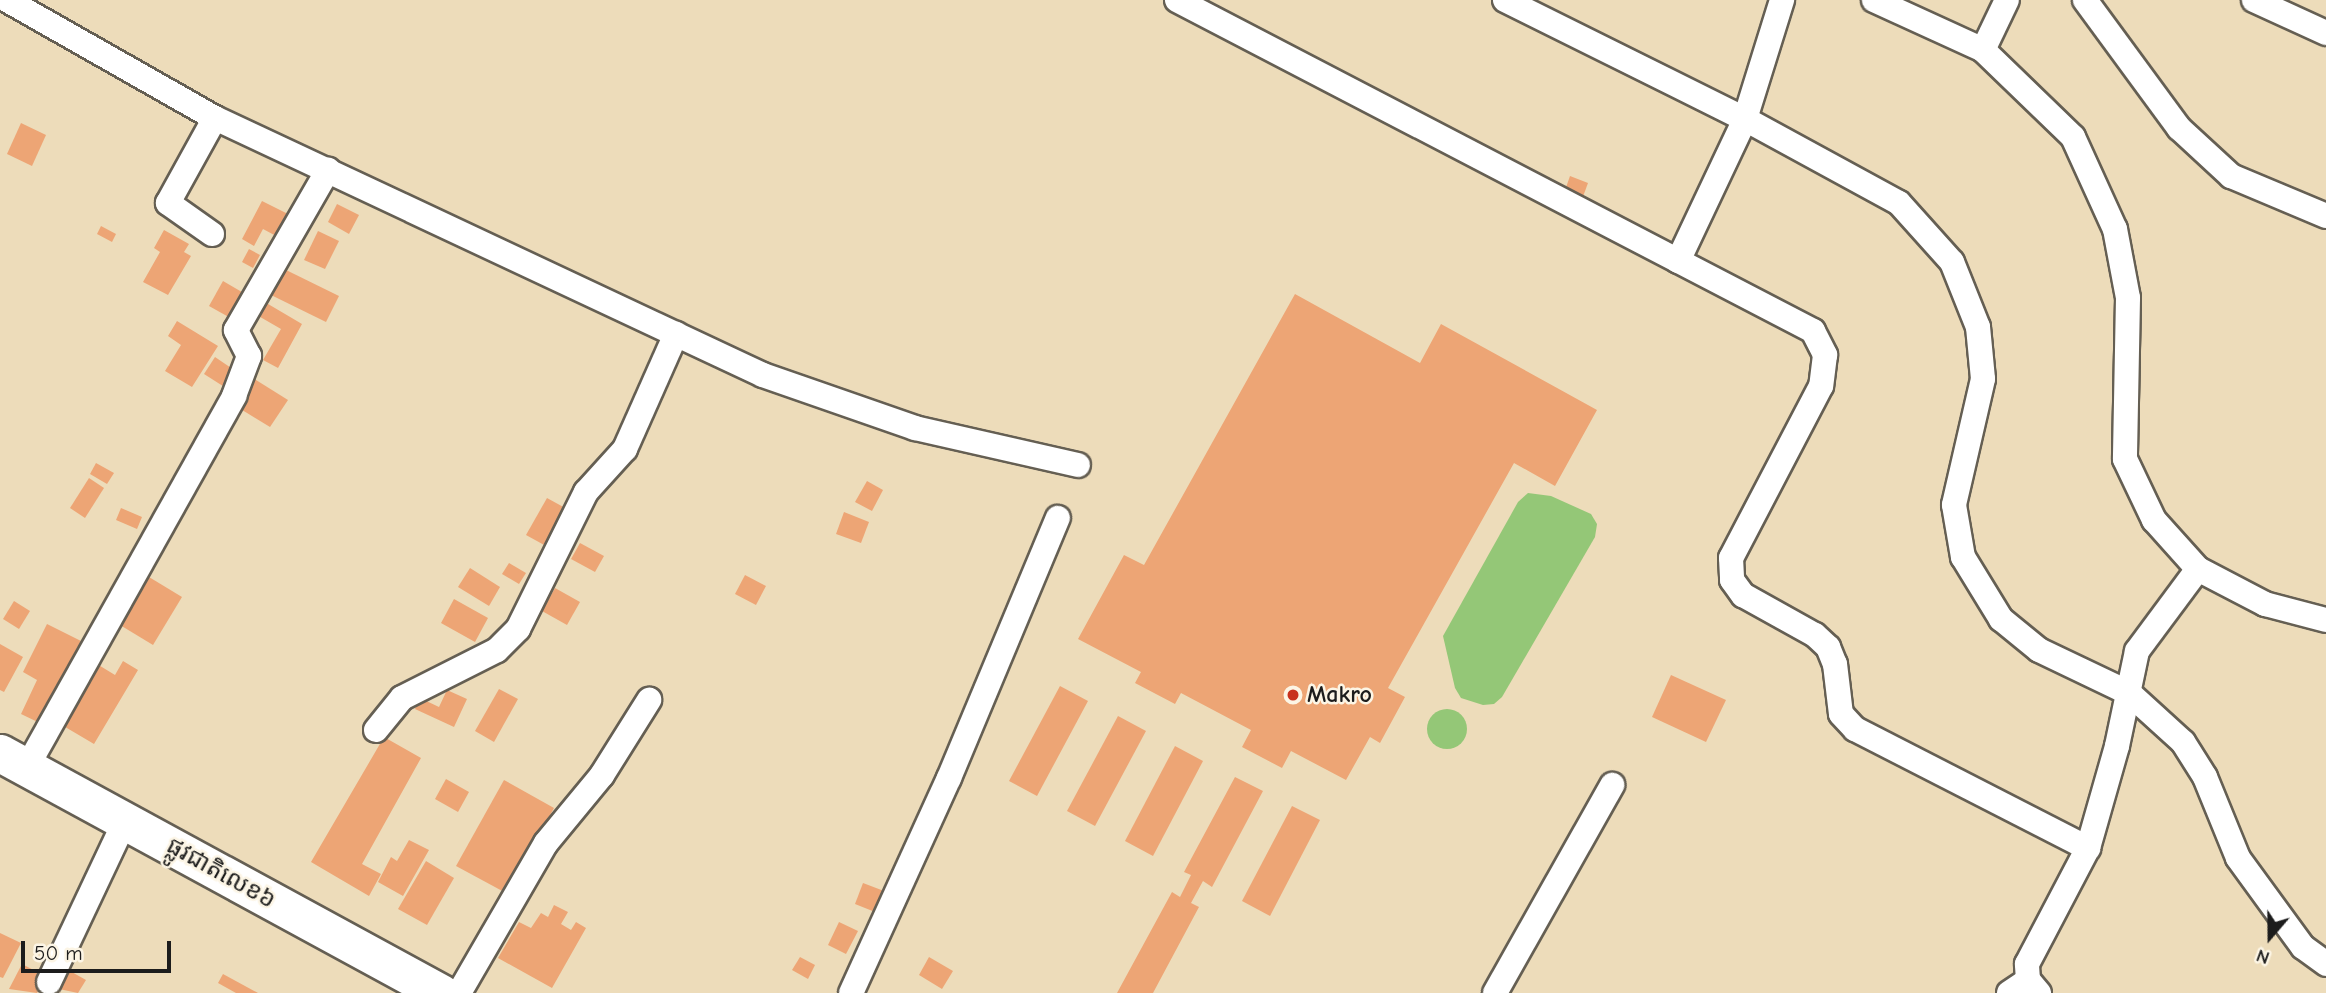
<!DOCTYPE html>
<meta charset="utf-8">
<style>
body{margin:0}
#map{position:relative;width:2326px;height:993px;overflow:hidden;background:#eddcba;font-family:"Comic Neue","Noto Sans Khmer",sans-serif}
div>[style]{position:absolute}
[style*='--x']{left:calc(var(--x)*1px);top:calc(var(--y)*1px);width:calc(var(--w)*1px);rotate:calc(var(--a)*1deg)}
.green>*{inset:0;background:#94c777}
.round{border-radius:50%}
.building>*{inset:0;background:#eda575}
.roads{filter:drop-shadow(2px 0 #655f53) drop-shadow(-2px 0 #655f53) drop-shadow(0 2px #655f53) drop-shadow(0 -2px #655f53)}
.minor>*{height:24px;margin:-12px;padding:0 12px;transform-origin:12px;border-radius:12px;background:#fff}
.highway>*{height:37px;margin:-18.5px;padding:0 18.5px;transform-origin:18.5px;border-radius:18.5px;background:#fff}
.dots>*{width:19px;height:19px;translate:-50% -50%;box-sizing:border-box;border:4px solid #fcf5e5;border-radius:50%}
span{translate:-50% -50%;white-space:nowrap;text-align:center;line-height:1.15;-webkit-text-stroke:5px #fcf5e5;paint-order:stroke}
.poi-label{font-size:24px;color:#1c1c1c;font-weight:700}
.left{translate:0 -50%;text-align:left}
.street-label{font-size:24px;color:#1c1c1c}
.north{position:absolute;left:2235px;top:902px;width:70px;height:70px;-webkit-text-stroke:5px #fcf5e5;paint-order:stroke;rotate:200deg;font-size:19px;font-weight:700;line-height:28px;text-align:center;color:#1c1c1c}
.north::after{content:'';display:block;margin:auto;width:24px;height:32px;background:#1c1c1c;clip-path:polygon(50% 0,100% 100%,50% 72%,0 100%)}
.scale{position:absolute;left:21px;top:941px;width:150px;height:32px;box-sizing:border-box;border:4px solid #1c1c1c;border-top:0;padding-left:9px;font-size:21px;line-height:24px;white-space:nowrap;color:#1c1c1c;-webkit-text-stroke:5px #fcf5e5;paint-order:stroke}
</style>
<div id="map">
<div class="green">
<div style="clip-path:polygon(1528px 493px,1551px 496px,1591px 514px,1597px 524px,1595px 537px,1502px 697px,1494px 704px,1483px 705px,1461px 698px,1455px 688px,1443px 636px,1518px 502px)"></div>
<div class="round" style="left:1427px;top:709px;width:40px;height:40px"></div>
</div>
<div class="building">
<div style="clip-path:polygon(21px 123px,46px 135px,32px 166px,7px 154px)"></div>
<div style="clip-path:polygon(1570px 176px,1588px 183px,1581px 202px,1563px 196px)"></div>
<div style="clip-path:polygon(262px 201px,290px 215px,278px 237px,263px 229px,254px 246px,242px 239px)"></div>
<div style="clip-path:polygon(337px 204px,359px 215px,349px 234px,328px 222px)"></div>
<div style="clip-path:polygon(101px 226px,116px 234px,112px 242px,97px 234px)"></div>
<div style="clip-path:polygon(164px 230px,189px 244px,184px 252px,191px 256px,168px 295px,143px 282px,160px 252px,154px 248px)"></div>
<div style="clip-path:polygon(318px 231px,339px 241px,325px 269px,304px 260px)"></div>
<div style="clip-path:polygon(249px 249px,260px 255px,253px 268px,242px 262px)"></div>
<div style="clip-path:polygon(284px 269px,339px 296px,326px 322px,271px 295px)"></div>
<div style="clip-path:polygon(223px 281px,247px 295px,234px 320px,209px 306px)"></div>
<div style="clip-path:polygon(1295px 294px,1420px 363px,1441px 324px,1597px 410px,1555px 486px,1514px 463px,1388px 688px,1405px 697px,1380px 743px,1370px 737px,1346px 780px,1291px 751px,1282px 768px,1242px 747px,1251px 730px,1181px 693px,1175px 704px,1135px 683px,1141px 672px,1078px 639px,1124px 555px,1144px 565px)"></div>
<div style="clip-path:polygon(263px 301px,302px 324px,278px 368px,263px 360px,281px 329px,255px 314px)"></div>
<div style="clip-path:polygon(177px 321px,218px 346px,192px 387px,165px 371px,181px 345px,168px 336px)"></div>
<div style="clip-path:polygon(215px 357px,237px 372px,226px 388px,204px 374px)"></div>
<div style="clip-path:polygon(251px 377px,288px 400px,270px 427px,234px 405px)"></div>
<div style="clip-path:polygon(96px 463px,114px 473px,107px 484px,90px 474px)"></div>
<div style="clip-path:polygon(89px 478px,104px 488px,85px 518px,70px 508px)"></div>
<div style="clip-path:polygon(867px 481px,883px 490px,872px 511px,855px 502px)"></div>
<div style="clip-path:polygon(547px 498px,567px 509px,546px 546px,526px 535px)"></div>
<div style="clip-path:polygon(121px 508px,142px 517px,137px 529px,116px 520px)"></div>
<div style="clip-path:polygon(844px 512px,869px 522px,861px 543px,836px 534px)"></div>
<div style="clip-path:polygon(580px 543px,604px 556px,595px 572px,571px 559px)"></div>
<div style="clip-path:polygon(509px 563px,526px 573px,519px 584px,502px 574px)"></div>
<div style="clip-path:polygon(470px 568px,500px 587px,489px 606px,458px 587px)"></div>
<div style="clip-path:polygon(745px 575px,766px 586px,756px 605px,735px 594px)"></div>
<div style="clip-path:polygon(149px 577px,182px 597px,153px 645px,120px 625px)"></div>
<div style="clip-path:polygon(555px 588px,580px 602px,567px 625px,542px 611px)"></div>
<div style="clip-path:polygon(454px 599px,488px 618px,475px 642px,441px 623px)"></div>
<div style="clip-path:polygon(14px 601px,30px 611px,19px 629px,3px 619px)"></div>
<div style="clip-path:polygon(47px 624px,87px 644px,46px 726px,21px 714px,37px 680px,23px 672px)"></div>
<div style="clip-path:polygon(0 644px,23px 657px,4px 692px,0 690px)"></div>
<div style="clip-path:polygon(92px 661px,115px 675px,123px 661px,138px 670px,94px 744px,55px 721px)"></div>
<div style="clip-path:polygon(1671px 675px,1726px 700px,1706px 742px,1652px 717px)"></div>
<div style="clip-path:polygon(1060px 686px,1088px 701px,1037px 796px,1009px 781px)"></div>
<div style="clip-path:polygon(499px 689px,518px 699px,494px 742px,475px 731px)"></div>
<div style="clip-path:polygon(447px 690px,467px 699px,454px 727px,415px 709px,420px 698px,439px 707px)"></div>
<div style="clip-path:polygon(1118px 716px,1146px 731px,1095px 826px,1067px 811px)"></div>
<div style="clip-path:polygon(384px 737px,421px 758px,362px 864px,381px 874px,369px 896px,311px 862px)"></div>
<div style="clip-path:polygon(1175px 746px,1203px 761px,1153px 856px,1125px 841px)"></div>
<div style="clip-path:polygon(1235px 777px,1263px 791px,1212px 887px,1203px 881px,1191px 903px,1199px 907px,1153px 993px,1117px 993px,1172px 892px,1180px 897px,1191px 875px,1184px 872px)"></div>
<div style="clip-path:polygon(446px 779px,469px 792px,458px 812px,435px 799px)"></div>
<div style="clip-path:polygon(504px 780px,554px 808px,506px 893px,456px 866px)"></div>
<div style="clip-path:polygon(1292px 806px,1320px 820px,1270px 916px,1242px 901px)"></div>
<div style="clip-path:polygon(409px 840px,429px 850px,403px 896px,378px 882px,391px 857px,397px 861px)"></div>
<div style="clip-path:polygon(426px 861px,454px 878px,427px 925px,398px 909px)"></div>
<div style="clip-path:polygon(863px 883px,884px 891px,875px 912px,855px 904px)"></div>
<div style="clip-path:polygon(554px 905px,568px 912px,561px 924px,571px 930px,576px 922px,586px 928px,552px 988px,498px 958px,519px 922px,531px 928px,541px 913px,548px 917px)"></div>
<div style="clip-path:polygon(839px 922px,858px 931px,846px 954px,828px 945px)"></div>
<div style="clip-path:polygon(0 933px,21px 943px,3px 978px,0 977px)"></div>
<div style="clip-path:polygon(800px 957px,815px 965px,808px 979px,792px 970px)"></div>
<div style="clip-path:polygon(929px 957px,953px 971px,942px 989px,919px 975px)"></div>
<div style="clip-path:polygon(22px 964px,45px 976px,37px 993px,9px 989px)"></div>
<div style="clip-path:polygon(70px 971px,86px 980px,78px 993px,59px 989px)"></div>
<div style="clip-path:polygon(223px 974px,258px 993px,236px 993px,218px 983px)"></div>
</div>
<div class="roads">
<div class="minor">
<div style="--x:7;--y:0;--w:239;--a:29.6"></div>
<div style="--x:215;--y:118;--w:605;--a:25.13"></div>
<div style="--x:763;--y:375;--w:161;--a:19.2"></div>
<div style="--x:915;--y:428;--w:167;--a:12.8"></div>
<div style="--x:1177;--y:0;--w:717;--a:27.49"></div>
<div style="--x:1813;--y:331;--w:27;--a:63"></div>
<div style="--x:1825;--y:355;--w:31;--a:97"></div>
<div style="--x:1821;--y:386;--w:194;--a:117.6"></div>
<div style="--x:1731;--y:558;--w:22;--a:87"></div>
<div style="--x:1732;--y:580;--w:19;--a:54"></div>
<div style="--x:1743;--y:595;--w:82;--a:29.1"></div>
<div style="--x:1815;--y:635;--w:18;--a:43"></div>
<div style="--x:1828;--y:647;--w:18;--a:68"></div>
<div style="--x:1835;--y:664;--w:50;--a:83.2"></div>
<div style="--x:1841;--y:714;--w:21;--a:47"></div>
<div style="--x:1855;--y:729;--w:262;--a:27.1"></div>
<div style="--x:1505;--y:0;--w:268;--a:26.4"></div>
<div style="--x:1745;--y:119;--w:175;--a:28.6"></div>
<div style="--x:1899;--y:203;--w:79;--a:48.1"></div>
<div style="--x:1952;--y:262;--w:70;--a:68.2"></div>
<div style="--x:1978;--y:327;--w:52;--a:84.5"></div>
<div style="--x:1983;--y:379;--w:129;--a:103"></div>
<div style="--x:1954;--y:505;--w:53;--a:80.2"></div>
<div style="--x:1963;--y:557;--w:73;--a:58.5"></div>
<div style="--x:2001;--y:619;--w:49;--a:39.2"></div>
<div style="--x:2039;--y:650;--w:100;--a:25.5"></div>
<div style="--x:2129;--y:693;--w:73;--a:42.2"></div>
<div style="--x:2183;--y:742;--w:41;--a:57.8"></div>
<div style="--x:2205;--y:777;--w:87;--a:67.8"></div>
<div style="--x:2238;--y:858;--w:110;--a:53.9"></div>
<div style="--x:2303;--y:947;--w:29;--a:36"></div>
<div style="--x:1874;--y:0;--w:120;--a:24.6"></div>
<div style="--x:1983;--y:50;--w:125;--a:44"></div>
<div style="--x:2073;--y:137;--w:101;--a:65.5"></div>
<div style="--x:2115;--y:229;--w:70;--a:79.3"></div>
<div style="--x:2128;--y:298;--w:161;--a:91.1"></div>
<div style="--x:2125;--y:459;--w:68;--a:64.6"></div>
<div style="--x:2154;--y:520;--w:66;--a:48.1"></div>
<div style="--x:2198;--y:569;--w:76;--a:27.6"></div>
<div style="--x:2265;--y:604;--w:63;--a:14.7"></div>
<div style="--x:2085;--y:0;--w:159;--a:53.7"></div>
<div style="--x:2179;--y:128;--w:71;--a:42.7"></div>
<div style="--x:2231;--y:176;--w:103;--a:22.8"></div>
<div style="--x:2254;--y:0;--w:79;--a:24.6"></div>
<div style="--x:1983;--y:50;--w:55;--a:-64.4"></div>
<div style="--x:212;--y:234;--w:54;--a:-144.8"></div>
<div style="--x:168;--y:203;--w:97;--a:-61.1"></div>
<div style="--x:1678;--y:261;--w:157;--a:-64.7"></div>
<div style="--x:1745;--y:119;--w:125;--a:-72.7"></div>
<div style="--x:376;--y:730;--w:41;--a:-50.9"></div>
<div style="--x:402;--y:698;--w:106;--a:-26.8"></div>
<div style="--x:497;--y:650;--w:30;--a:-45"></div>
<div style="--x:518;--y:629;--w:153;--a:-63.6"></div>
<div style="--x:586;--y:492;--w:58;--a:-47.8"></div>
<div style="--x:625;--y:449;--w:126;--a:-66.1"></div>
<div style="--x:27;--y:767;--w:425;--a:-60.8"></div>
<div style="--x:234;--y:396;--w:43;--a:-69.4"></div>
<div style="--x:249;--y:356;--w:29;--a:-117"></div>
<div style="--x:236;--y:330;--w:185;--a:-60.1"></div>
<div style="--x:49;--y:982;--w:178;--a:-64.7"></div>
<div style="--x:459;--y:993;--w:173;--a:-59.9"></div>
<div style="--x:546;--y:843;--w:88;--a:-50.5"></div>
<div style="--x:602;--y:775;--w:89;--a:-57.9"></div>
<div style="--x:851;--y:993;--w:236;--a:-65.5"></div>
<div style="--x:949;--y:778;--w:282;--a:-67.3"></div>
<div style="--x:1495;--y:993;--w:239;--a:-60.6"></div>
<div style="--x:2009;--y:993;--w:23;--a:-34"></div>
<div style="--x:2039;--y:993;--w:17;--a:-130"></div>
<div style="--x:2028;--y:980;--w:16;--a:-94"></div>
<div style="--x:2027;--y:964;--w:131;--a:-62.3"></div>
<div style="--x:2088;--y:848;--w:106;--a:-74.1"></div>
<div style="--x:2117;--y:746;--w:97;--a:-78.1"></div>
<div style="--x:2137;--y:651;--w:102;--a:-53.4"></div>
</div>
<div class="highway">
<div style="--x:0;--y:753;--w:502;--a:28.56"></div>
</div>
</div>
<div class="dots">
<div style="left:1293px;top:695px;background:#c8321e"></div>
</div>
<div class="poi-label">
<span class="left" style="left:1307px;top:695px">Makro</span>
</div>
<div class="street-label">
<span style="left:221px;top:873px;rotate:29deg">ផ្លូវជាតិលេខ៦</span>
</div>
<div class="north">N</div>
<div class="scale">50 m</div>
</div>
